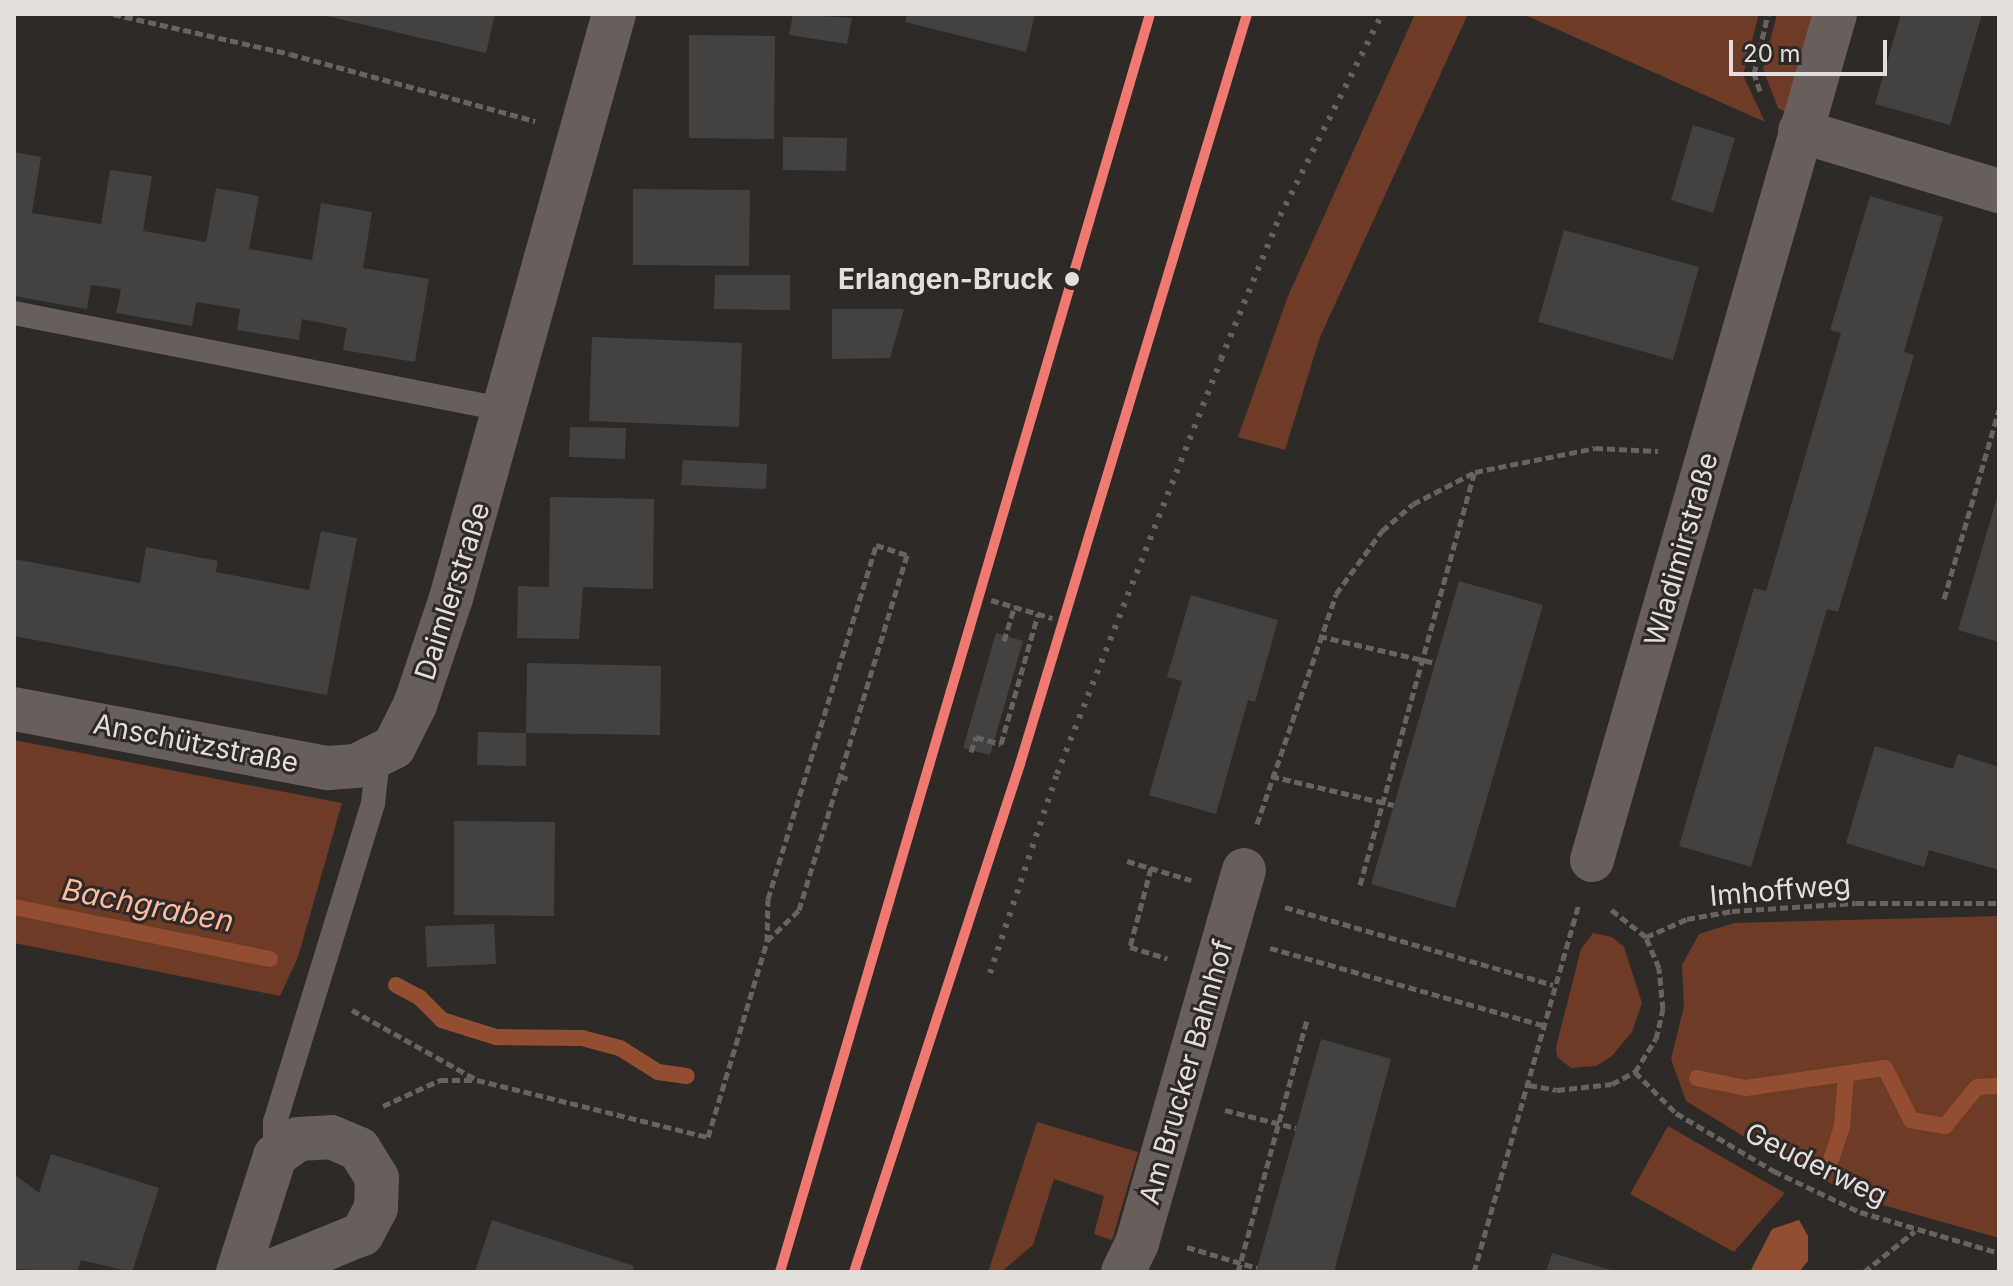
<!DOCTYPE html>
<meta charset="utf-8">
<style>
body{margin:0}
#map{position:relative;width:2013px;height:1286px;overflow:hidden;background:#2d2a28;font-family:Inter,sans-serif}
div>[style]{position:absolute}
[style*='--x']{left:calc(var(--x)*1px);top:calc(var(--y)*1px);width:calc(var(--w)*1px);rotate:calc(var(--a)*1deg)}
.green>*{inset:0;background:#6d3b26}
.water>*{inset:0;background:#934e31}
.stream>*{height:16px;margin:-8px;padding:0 8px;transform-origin:8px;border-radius:8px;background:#934e31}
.building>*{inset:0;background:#444241}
.path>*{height:5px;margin-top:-2.5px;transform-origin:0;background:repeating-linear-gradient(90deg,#696360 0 8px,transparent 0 12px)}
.service>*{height:24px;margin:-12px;padding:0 12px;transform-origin:12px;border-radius:12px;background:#685e5b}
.minor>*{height:44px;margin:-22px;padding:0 22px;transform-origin:22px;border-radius:22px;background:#685e5b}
.rail>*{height:6px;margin-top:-3px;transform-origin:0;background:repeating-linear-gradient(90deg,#67615e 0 4px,transparent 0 12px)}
.minor-bridge>*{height:44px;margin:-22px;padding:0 22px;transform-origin:22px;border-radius:22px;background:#685e5b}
.rail-1>*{height:10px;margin:-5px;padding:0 5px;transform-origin:5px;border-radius:5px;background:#f07972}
.dots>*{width:22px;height:22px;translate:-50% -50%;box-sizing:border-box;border:4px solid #2e2927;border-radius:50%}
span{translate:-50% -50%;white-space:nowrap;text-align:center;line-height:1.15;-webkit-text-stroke:6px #2e2927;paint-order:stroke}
.stop-label{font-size:28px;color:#e1dedc;font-weight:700}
.right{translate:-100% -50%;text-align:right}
.street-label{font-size:28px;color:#e1dedc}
.water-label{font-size:30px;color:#fcbba1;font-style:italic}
.frame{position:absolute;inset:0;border:16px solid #e1dedc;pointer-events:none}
.scale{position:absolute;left:1729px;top:40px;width:158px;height:36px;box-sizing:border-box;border:4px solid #e1dedc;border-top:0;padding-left:10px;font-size:24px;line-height:28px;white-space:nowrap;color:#e1dedc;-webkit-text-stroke:6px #2e2927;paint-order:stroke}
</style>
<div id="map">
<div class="green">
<div style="clip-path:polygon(1415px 14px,1468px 14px,1320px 337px,1285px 450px,1238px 437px,1288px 296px)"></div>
<div style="clip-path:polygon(1523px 14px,1759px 14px,1743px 75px,1765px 122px)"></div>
<div style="clip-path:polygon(1777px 14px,1817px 14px,1789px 114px,1778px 108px,1763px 69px)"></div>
<div style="clip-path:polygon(14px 740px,342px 803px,298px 957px,280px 996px,14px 943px)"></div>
<div style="clip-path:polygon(1999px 916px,1999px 1238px,1865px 1200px,1777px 1157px,1686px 1101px,1671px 1059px,1684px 1006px,1682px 965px,1699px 934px,1734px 923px)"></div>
<div style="clip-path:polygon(1593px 933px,1612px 937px,1624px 947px,1642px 1003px,1632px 1032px,1611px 1057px,1596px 1066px,1571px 1068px,1557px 1057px,1556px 1047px,1581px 949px)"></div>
<div style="clip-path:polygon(1037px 1122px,1138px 1152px,1112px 1240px,1094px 1234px,1104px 1196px,1054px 1179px,1033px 1245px,1001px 1272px,988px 1272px)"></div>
<div style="clip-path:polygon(1668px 1126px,1785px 1193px,1734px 1252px,1630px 1194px)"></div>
</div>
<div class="water">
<div style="clip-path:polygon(1799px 1220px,1808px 1236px,1808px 1261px,1799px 1272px,1750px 1272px,1772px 1229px)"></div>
</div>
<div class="stream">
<div style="--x:14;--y:907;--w:261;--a:11.5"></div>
<div style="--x:396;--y:985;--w:26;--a:28"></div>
<div style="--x:419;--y:997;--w:33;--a:45"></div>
<div style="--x:442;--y:1020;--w:57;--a:17.5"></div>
<div style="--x:496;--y:1037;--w:86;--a:0.7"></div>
<div style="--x:582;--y:1038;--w:39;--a:15"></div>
<div style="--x:620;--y:1048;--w:45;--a:32.3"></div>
<div style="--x:658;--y:1072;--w:29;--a:8"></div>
<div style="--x:1697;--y:1078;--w:50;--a:11.5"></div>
<div style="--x:1746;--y:1088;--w:140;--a:-8.2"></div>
<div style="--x:1885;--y:1068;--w:58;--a:63.4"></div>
<div style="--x:1911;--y:1120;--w:35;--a:10"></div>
<div style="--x:1945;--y:1126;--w:50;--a:-50.6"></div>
<div style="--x:1977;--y:1087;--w:22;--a:-3"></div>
<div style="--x:1831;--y:1160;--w:36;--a:-72"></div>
<div style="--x:1842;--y:1126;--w:53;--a:-85.7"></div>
</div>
<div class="building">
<div style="clip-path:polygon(318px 14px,495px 14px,486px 53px)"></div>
<div style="clip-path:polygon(793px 14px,852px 18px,847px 44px,789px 35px)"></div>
<div style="clip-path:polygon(907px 14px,1035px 14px,1026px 52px,905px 22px)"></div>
<div style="clip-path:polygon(1901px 14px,1982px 14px,1950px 125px,1875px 104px)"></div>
<div style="clip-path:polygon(689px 35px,775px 36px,774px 139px,689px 138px)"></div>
<div style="clip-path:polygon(1693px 125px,1735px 138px,1713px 213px,1671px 200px)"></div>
<div style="clip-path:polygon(783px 137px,847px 138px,846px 171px,783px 170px)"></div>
<div style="clip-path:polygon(14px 152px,41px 157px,32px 213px,101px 224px,110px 170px,152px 176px,143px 231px,206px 242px,216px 188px,259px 196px,249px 249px,312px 260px,321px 203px,372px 212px,363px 268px,429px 279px,415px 362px,343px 350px,347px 328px,302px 319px,299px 340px,237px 330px,240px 309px,196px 302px,192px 326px,116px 313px,121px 289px,91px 285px,87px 309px,14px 296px)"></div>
<div style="clip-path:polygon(633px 189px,750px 190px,749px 266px,633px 265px)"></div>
<div style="clip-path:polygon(1870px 196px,1943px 217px,1904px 352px,1914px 355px,1889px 441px,1838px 612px,1827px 609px,1751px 867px,1679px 846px,1754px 588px,1766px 591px,1841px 333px,1830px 330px)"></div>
<div style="clip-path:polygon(1564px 230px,1699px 267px,1673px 360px,1538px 322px)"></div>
<div style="clip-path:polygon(715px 275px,790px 275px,790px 310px,714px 309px)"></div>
<div style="clip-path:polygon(832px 309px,904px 309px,890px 358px,832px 359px)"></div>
<div style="clip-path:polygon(592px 337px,742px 343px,739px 427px,589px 421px)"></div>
<div style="clip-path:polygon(570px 427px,626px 428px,625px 459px,569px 457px)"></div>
<div style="clip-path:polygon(683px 460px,767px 464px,766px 489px,681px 485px)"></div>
<div style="clip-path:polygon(1999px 491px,1999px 642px,1958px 630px)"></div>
<div style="clip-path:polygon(550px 497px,654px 499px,653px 589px,583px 587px,579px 639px,517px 638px,518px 586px,549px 587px)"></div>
<div style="clip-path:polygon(321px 531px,357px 538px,327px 695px,14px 636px,14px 559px,140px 583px,146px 547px,218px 561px,216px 572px,309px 590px)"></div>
<div style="clip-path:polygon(1459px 581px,1543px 605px,1455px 908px,1371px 884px)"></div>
<div style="clip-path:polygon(1191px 595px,1278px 620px,1255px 702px,1248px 700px,1216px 814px,1149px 795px,1182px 681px,1167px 677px)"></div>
<div style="clip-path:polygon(996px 633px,1023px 641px,990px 755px,963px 748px)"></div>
<div style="clip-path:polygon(527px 663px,661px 666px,660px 735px,526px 733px)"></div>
<div style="clip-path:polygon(478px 732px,526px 733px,526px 766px,477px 765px)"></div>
<div style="clip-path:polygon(1875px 746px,1953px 769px,1958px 754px,1999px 767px,1999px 870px,1929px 850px,1924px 867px,1846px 843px)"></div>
<div style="clip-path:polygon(454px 821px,555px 822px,554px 916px,454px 915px)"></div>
<div style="clip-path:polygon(494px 924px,496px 964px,427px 967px,425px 926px)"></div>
<div style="clip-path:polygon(1321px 1039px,1391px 1059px,1334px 1272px,1256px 1272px)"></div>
<div style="clip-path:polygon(51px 1154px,159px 1188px,132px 1272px,81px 1260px,77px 1272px,14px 1269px,14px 1174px,39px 1193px)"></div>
<div style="clip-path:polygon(492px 1220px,634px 1266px,632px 1272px,475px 1272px)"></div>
<div style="clip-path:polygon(1552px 1253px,1615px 1271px,1615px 1272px,1546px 1272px)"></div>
</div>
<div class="path">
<div style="--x:113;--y:14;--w:181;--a:12.7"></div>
<div style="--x:290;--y:54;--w:254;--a:15.3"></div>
<div style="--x:1760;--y:91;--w:18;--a:-109"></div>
<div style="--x:1754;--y:74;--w:62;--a:-76.9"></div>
<div style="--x:1944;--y:599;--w:197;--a:-73.8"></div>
<div style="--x:991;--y:600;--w:64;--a:16.4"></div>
<div style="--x:1319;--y:636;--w:120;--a:13"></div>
<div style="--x:1004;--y:641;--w:37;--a:-73"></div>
<div style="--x:971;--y:752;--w:16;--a:-72"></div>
<div style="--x:976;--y:737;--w:26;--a:16"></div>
<div style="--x:1001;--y:744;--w:135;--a:-74.1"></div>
<div style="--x:1271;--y:776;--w:126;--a:13.3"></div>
<div style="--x:1257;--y:824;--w:243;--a:-71"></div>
<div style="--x:1336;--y:594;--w:78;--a:-53.9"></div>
<div style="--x:1382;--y:531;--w:41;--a:-41.1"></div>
<div style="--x:1413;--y:504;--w:70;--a:-27.3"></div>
<div style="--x:1475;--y:472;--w:122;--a:-11.3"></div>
<div style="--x:1595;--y:448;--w:63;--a:2.7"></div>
<div style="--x:1127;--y:861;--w:67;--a:16.5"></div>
<div style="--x:1151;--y:868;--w:82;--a:104.9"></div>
<div style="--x:1130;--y:947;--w:39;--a:17"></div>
<div style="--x:1360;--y:885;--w:427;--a:-74.5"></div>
<div style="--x:1285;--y:907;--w:279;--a:16.2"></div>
<div style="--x:1646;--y:937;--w:45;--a:-23.7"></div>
<div style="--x:1687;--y:919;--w:46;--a:-10.1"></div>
<div style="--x:1732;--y:911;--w:124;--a:-3.7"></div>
<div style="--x:1856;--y:903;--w:143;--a:0"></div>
<div style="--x:767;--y:941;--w:45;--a:-44.1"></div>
<div style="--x:799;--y:910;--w:140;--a:-73"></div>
<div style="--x:840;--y:776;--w:12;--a:20"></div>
<div style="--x:1270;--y:948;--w:284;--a:15.8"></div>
<div style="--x:352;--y:1010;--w:143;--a:29.2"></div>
<div style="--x:477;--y:1080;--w:238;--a:13.9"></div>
<div style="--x:708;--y:1137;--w:204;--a:-73.2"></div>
<div style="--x:767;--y:942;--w:43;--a:-88.7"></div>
<div style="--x:768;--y:899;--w:370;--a:-73"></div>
<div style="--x:876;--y:545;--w:33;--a:18"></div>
<div style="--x:907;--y:555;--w:231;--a:106.9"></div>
<div style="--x:1635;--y:1072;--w:58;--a:45"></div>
<div style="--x:1676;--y:1113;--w:114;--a:30.6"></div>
<div style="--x:1774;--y:1171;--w:95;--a:25.5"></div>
<div style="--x:1860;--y:1212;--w:145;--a:16.4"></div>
<div style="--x:1529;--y:1085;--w:28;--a:10"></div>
<div style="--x:1557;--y:1090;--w:55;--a:-6.2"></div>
<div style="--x:1612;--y:1084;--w:26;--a:-28"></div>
<div style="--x:1635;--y:1072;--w:39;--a:-58"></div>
<div style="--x:1656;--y:1039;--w:31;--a:-77"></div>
<div style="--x:1663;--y:1009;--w:41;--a:-95.6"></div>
<div style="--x:1659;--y:968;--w:34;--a:-113"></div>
<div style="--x:1646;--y:937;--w:48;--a:-141.7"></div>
<div style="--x:383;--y:1106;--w:63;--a:-24.5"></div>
<div style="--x:440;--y:1080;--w:35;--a:0"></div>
<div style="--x:1225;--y:1110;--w:73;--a:14.2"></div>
<div style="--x:1187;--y:1247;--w:73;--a:16.7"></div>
<div style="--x:1238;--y:1272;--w:261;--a:-74.7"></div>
<div style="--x:1474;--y:1272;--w:383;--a:-74.1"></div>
<div style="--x:1864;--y:1272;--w:65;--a:-38.8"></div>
</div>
<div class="service">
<div style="--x:14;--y:313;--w:502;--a:11.13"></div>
<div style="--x:275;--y:1156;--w:34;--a:-90"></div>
<div style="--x:275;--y:1122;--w:334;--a:-72.9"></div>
<div style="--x:373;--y:803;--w:44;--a:-83.5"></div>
</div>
<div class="minor">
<div style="--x:1800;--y:131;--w:208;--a:16.8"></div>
<div style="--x:14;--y:709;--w:319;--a:10.7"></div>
<div style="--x:327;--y:768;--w:29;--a:-4"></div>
<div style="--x:356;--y:766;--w:42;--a:-26.6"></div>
<div style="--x:394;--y:747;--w:47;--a:-63.4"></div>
<div style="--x:415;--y:705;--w:113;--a:-71.4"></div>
<div style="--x:451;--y:598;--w:606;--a:-74.41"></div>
<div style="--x:1592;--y:860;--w:880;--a:-73.97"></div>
<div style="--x:238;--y:1272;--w:122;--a:-72.3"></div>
<div style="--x:275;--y:1156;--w:29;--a:-36"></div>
<div style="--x:298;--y:1139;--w:33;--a:-3"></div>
<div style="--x:331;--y:1137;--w:30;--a:23"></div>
<div style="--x:359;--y:1149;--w:34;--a:58"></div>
<div style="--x:377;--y:1178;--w:30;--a:92"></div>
<div style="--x:376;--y:1208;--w:30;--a:118"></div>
<div style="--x:362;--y:1234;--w:100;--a:157.8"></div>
<div style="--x:1123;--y:1272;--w:32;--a:-64"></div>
<div style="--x:1137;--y:1243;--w:334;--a:-74"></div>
</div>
<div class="rail">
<div style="--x:990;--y:973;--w:210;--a:-71.4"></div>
<div style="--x:1057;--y:774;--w:446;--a:-68.4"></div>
<div style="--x:1221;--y:359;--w:155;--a:-67.6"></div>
<div style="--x:1280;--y:216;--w:226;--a:-63.2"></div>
</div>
<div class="minor-bridge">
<div style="--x:1229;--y:922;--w:54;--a:-73.9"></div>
</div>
<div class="rail-1">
<div style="--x:780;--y:1272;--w:1311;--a:-73.61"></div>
<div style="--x:854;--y:1272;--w:534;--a:-71.9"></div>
<div style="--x:1020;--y:764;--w:784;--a:-73.16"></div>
</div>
<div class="dots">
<div style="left:1072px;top:279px;background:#e1dedc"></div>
</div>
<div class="stop-label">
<span class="right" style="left:1053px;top:279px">Erlangen-Bruck</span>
</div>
<div class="street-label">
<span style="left:1681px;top:549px;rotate:-74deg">Wladimirstraße</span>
<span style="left:452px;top:591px;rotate:-72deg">Daimlerstraße</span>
<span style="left:196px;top:743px;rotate:11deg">Anschützstraße</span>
<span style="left:1780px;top:890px;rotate:-5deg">Imhoffweg</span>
<span style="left:1186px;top:1072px;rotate:-74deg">Am Brucker Bahnhof</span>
<span style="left:1816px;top:1164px;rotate:26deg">Geuderweg</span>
</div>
<div class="water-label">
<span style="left:148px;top:905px;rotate:11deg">Bachgraben</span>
</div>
<div class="frame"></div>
<div class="scale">20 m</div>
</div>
